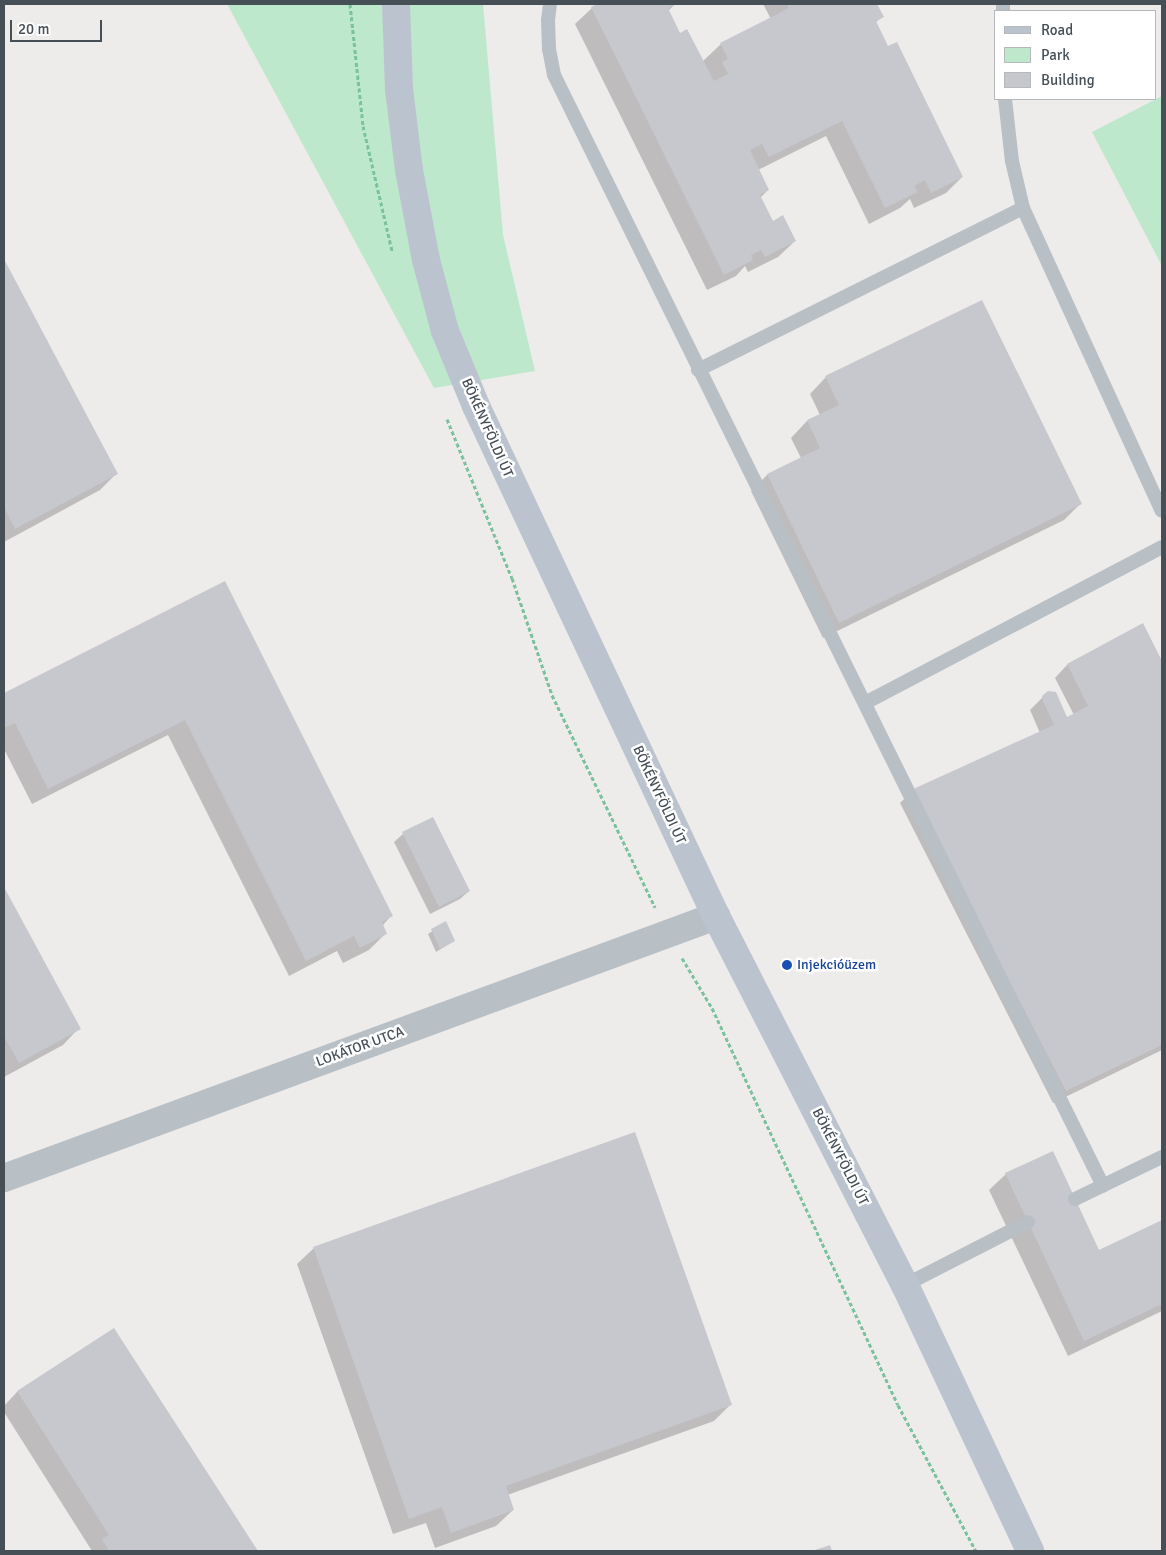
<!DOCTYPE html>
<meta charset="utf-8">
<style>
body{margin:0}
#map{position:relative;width:1166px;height:1555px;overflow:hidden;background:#eeebeb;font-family:Signika,sans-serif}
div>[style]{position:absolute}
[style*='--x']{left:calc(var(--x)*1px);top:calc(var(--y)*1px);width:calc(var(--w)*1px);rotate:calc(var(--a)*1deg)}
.green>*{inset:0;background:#bde8cc}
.shadow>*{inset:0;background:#0003}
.building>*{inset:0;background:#c6c8ce}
.path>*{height:3px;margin-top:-1.5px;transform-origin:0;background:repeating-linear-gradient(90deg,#79c29b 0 4px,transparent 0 6.5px)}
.lane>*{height:14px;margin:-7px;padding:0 7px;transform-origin:7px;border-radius:7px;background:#b8c0c6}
.street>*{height:28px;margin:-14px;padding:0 14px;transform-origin:14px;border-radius:14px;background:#b8c0c6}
.secondary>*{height:28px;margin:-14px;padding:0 14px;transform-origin:14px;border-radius:14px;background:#bbc4ce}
.dots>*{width:14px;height:14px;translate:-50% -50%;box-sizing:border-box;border:2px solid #fff;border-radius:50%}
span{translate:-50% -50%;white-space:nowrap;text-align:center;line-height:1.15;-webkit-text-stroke:5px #fff;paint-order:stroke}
.street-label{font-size:14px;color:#464f56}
.transit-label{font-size:14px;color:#164399}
.left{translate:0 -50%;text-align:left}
.frame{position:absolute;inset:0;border:5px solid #464f56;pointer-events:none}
.legend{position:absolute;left:994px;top:10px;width:162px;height:90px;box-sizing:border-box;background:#fff;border:1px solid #b5b9bb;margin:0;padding:6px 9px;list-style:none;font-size:15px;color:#464f56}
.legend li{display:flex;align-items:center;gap:10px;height:25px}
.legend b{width:25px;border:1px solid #b5b9bb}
.scale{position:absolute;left:10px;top:20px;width:92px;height:22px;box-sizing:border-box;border:2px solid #464f56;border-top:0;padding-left:6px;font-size:15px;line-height:18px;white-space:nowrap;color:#464f56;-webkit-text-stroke:4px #fff;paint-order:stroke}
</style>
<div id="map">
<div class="green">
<div style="clip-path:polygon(227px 4px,483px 4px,503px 235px,535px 371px,434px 388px)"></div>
<div style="clip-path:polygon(1162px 96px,1162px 266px,1092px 132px)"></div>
</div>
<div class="shadow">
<div style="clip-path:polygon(600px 4px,675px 4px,668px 11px,679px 34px,702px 62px,721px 44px,771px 19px,763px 4px,876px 4px,882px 17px,875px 23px,887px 48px,962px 177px,946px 193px,914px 208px,910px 199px,900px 208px,869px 224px,826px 136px,758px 170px,768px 190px,760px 198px,772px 222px,795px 241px,778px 257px,748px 272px,745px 266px,736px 276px,707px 290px,575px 24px,592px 8px)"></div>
<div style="clip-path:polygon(4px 262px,116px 474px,100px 490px,4px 542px)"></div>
<div style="clip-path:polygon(826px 377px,1080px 504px,1064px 520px,823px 638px,751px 491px,767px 475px,801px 458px,791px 438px,807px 421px,820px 415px,810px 394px)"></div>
<div style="clip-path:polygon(225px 583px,391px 916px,382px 926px,386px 933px,369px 950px,343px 963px,337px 951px,289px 976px,168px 735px,32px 804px,4px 749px,4px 694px)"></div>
<div style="clip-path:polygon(1143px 625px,1162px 664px,1162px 1050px,1053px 1103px,900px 803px,912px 791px,1040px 733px,1030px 710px,1048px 692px,1066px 719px,1074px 715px,1055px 678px,1067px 665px)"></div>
<div style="clip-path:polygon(433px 818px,469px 891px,460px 899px,430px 914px,394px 842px,403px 834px)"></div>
<div style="clip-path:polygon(4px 890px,79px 1028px,63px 1045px,4px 1077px)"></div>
<div style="clip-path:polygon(445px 923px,454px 941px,436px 952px,428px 934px)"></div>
<div style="clip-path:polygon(1006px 1174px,1098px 1251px,1162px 1221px,1162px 1311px,1068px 1356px,989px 1190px)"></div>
<div style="clip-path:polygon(314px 1248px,730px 1405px,714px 1421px,507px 1495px,513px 1510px,496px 1526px,435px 1548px,426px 1523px,393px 1534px,297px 1264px)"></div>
<div style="clip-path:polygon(114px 1330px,257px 1551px,92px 1551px,4px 1412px,4px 1406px,17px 1392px)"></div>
</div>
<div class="building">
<div style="clip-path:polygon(597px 4px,676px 4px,668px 8px,680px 33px,687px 29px,714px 81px,728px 74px,722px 62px,728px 59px,720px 43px,789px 8px,787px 4px,877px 4px,884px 17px,876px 21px,888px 46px,897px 42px,963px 177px,931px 193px,925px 180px,914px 186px,918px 192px,885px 208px,842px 121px,769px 157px,762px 144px,750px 150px,769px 190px,760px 195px,773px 221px,783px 215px,796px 241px,765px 257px,761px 250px,751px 255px,753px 260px,724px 275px,591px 7px)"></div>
<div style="clip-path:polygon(4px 259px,118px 474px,15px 529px,4px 507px)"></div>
<div style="clip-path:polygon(982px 300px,1082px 504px,839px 623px,767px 474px,820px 448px,807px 420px,839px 405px,825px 376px)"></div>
<div style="clip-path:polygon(225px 581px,393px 916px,382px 922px,387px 934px,360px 948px,354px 936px,306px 961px,185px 720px,48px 789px,15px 723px,4px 728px,4px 693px)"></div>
<div style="clip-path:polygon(1143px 623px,1162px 661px,1162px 1045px,1066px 1091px,911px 790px,1054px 725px,1043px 701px,1042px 696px,1048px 691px,1056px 692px,1067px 717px,1088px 706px,1067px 664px)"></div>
<div style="clip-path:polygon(433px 817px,470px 891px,439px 907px,402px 832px)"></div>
<div style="clip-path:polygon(4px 887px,81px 1029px,19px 1063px,4px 1036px)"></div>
<div style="clip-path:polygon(446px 921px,455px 941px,440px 949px,431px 929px)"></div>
<div style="clip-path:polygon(635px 1132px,732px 1405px,506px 1486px,514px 1510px,451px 1533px,442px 1507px,409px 1519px,313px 1247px)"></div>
<div style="clip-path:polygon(1053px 1151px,1099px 1250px,1162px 1220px,1162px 1304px,1084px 1341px,1005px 1173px)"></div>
<div style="clip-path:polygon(114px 1328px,258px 1551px,109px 1551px,102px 1539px,109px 1535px,17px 1391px)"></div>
<div style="clip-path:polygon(830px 1545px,832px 1551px,812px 1551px)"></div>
</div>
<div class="path">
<div style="--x:350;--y:4;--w:123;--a:83.9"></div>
<div style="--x:363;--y:126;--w:128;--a:76.9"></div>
<div style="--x:447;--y:419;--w:172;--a:67.8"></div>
<div style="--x:512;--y:578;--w:124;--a:71.1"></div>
<div style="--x:552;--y:695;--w:236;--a:64.1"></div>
<div style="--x:682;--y:958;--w:58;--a:59"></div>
<div style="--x:712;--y:1008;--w:438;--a:64.9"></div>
<div style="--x:898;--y:1405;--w:166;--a:61.9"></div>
</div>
<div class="lane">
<div style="--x:550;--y:4;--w:16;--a:97"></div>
<div style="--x:548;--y:20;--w:29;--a:88"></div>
<div style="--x:549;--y:49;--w:26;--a:79"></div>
<div style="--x:554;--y:75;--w:1239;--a:63.7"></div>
<div style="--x:1003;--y:11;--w:7;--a:-90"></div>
<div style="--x:1005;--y:99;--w:62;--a:83.6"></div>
<div style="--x:1012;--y:161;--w:48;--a:76.8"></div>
<div style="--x:1023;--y:208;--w:333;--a:65.4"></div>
<div style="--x:698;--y:370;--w:363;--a:-26.5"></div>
<div style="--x:865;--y:703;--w:335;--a:-27.7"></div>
<div style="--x:1075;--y:1199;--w:97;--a:-25.8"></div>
<div style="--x:905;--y:1285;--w:138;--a:-27.1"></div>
</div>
<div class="street">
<div style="--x:4;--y:1178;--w:759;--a:-20.2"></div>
</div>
<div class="secondary">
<div style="--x:396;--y:4;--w:85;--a:88"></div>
<div style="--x:399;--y:89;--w:82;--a:83"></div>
<div style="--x:409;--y:170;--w:92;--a:79.3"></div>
<div style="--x:426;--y:260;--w:73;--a:75"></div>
<div style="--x:445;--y:331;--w:81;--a:67.5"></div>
<div style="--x:476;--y:406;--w:564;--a:64.8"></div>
<div style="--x:716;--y:916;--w:415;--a:62.9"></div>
<div style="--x:905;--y:1285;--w:294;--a:64.8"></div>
</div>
<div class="dots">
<div style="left:787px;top:965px;background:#1a4fb4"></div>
</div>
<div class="street-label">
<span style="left:487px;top:428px;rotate:66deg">BÖKÉNYFÖLDI ÚT</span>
<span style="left:659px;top:795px;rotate:65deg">BÖKÉNYFÖLDI ÚT</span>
<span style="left:360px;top:1047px;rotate:-20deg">LOKÁTOR UTCA</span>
<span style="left:840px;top:1157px;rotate:63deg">BÖKÉNYFÖLDI ÚT</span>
</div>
<div class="transit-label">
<span class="left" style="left:797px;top:965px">Injekcióüzem</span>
</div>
<div class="frame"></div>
<ul class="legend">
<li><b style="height:6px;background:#bbc4ce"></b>Road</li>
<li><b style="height:14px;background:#bde8cc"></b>Park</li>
<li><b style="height:14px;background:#c6c8ce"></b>Building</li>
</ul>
<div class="scale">20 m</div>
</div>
